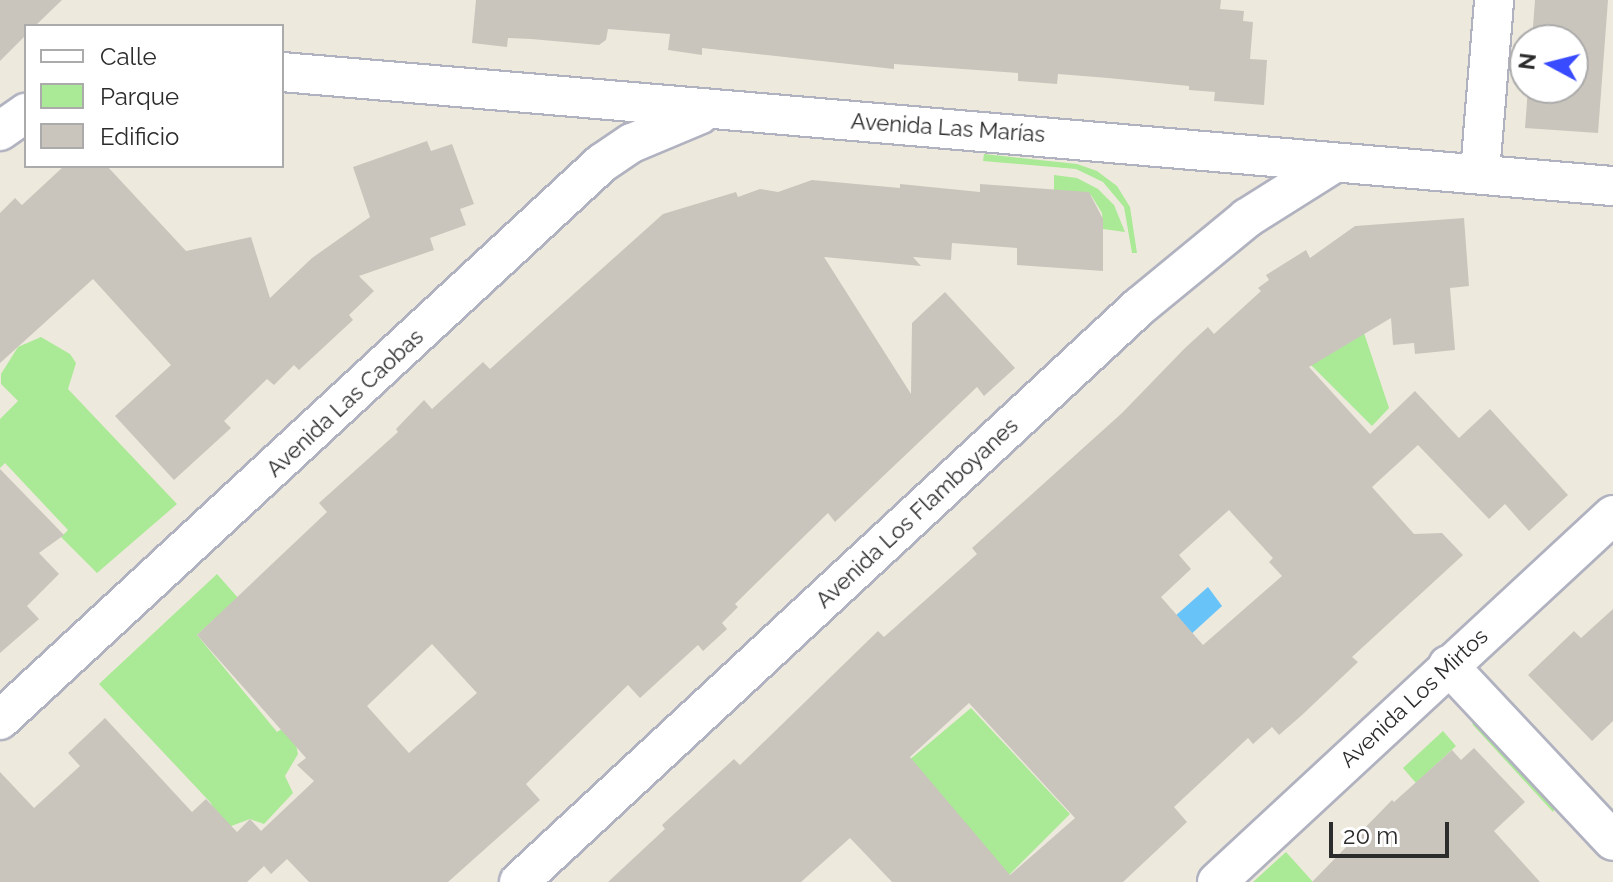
<!DOCTYPE html>
<meta charset="utf-8">
<style>
body{margin:0}
#map{position:relative;width:1613px;height:882px;overflow:hidden;background:#eee9dd;font-family:Raleway,sans-serif}
div>[style]{position:absolute}
[style*='--x']{left:calc(var(--x)*1px);top:calc(var(--y)*1px);width:calc(var(--w)*1px);rotate:calc(var(--a)*1deg)}
.green>*{inset:0;background:#aae995}
.water>*{inset:0;background:#68c4f8}
.building>*{inset:0;background:#cac5bc}
.roads{filter:drop-shadow(2px 0 #b1b2c0) drop-shadow(-2px 0 #b1b2c0) drop-shadow(0 2px #b1b2c0) drop-shadow(0 -2px #b1b2c0)}
.minor>*{height:38px;margin:-19px;padding:0 19px;transform-origin:19px;border-radius:19px;background:#fff}
span{translate:-50% -50%;white-space:nowrap;text-align:center;line-height:1.15;-webkit-text-stroke:6px #fff;paint-order:stroke}
.street-label{font-size:22px;color:#2c2c2c}
.legend{position:absolute;left:24px;top:24px;width:260px;height:144px;box-sizing:border-box;background:#fff;border:2px solid #ababab;margin:0;padding:10px 14px;list-style:none;font-size:24px;color:#2c2c2c}
.legend li{display:flex;align-items:center;gap:16px;height:40px}
.legend b{width:40px;border:2px solid #ababab}
.north{position:absolute;left:1509px;top:24px;width:80px;height:80px;box-sizing:border-box;background:#fff;border:2px solid #ababab;border-radius:50%;rotate:277deg;font-size:22px;font-weight:700;line-height:32px;text-align:center;color:#2c2c2c}
.north::after{content:'';display:block;margin:auto;width:28px;height:36px;background:#394bff;clip-path:polygon(50% 0,100% 100%,50% 72%,0 100%)}
.scale{position:absolute;left:1329px;top:822px;width:120px;height:36px;box-sizing:border-box;border:4px solid #2c2c2c;border-top:0;padding-left:10px;font-size:24px;line-height:28px;white-space:nowrap;color:#2c2c2c;-webkit-text-stroke:6px #fff;paint-order:stroke}
</style>
<div id="map">
<div class="green">
<div style="clip-path:polygon(984px 154px,1077px 164px,1097px 171px,1117px 186px,1130px 207px,1137px 253px,1132px 253px,1124px 207px,1103px 182px,1076px 169px,983px 161px)"></div>
<div style="clip-path:polygon(1054px 175px,1077px 178px,1098px 189px,1114px 205px,1125px 232px,1103px 229px,1102px 213px,1091px 195px,1054px 190px)"></div>
<div style="clip-path:polygon(1364px 333px,1389px 408px,1372px 426px,1285px 339px)"></div>
<div style="clip-path:polygon(41px 337px,70px 354px,76px 363px,68px 389px,177px 504px,97px 573px,61px 537px,68px 530px,5px 463px,0 468px,0 419px,18px 401px,1px 384px,1px 374px,18px 347px)"></div>
<div style="clip-path:polygon(217px 574px,247px 608px,221px 613px,197px 635px,277px 732px,291px 723px,298px 754px,285px 776px,293px 793px,264px 824px,250px 819px,226px 828px,210px 802px,99px 684px)"></div>
<div style="clip-path:polygon(971px 708px,1070px 814px,1009px 875px,901px 767px)"></div>
<div style="clip-path:polygon(1478px 720px,1556px 806px,1553px 812px,1472px 724px)"></div>
<div style="clip-path:polygon(1443px 731px,1456px 746px,1416px 783px,1403px 768px)"></div>
<div style="clip-path:polygon(1286px 852px,1313px 882px,1253px 882px)"></div>
</div>
<div class="water">
<div style="clip-path:polygon(1208px 587px,1222px 606px,1188px 637px,1174px 617px)"></div>
</div>
<div class="building">
<div style="clip-path:polygon(0 0,62px 0,35px 26px,26px 26px,26px 35px,0 61px)"></div>
<div style="clip-path:polygon(476px 0,1221px 0,1220px 9px,1244px 11px,1243px 21px,1253px 22px,1250px 59px,1267px 60px,1264px 105px,1214px 101px,1215px 92px,1189px 90px,1189px 86px,1108px 78px,1058px 74px,1057px 84px,1018px 81px,1018px 73px,894px 64px,894px 69px,702px 48px,702px 55px,668px 50px,670px 34px,608px 29px,606px 40px,599px 45px,531px 39px,508px 38px,507px 47px,472px 43px)"></div>
<div style="clip-path:polygon(1535px 0,1608px 0,1598px 133px,1525px 128px,1528px 88px,1573px 88px,1573px 40px,1532px 40px)"></div>
<div style="clip-path:polygon(427px 141px,431px 151px,452px 144px,474px 204px,460px 209px,466px 225px,430px 238px,434px 250px,359px 276px,374px 291px,349px 315px,353px 320px,299px 370px,294px 365px,274px 385px,267px 379px,224px 421px,231px 428px,174px 480px,115px 416px,171px 365px,93px 279px,0 363px,0 213px,15px 198px,22px 205px,64px 166px,107px 166px,186px 251px,251px 237px,270px 298px,312px 258px,370px 217px,353px 167px)"></div>
<div style="clip-path:polygon(evenodd,812px 180px,900px 188px,900px 184px,980px 192px,980px 184px,1089px 192px,1103px 219px,1103px 271px,1017px 265px,1017px 248px,952px 243px,951px 260px,913px 257px,921px 266px,824px 257px,911px 394px,912px 323px,945px 292px,1015px 368px,984px 396px,977px 387px,835px 522px,828px 513px,735px 604px,738px 607px,722px 623px,727px 629px,703px 651px,698px 645px,640px 698px,628px 685px,526px 784px,540px 800px,448px 882px,309px 882px,287px 859px,271px 874px,264px 866px,247px 882px,0 882px,0 772px,34px 808px,80px 766px,68px 753px,105px 718px,192px 812px,206px 799px,237px 832px,250px 819px,261px 831px,314px 781px,297px 765px,306px 758px,197px 635px,327px 512px,319px 503px,398px 432px,396px 429px,424px 400px,432px 409px,483px 362px,490px 369px,663px 214px,736px 192px,738px 197px,760px 189px,778px 192px,812px 180px,432px 644px,477px 693px,409px 753px,367px 706px,432px 644px)"></div>
<div style="clip-path:polygon(evenodd,1464px 218px,1469px 286px,1450px 288px,1455px 350px,1415px 354px,1414px 343px,1393px 345px,1391px 318px,1309px 367px,1370px 434px,1415px 391px,1459px 438px,1490px 409px,1568px 495px,1529px 531px,1505px 504px,1489px 519px,1418px 445px,1372px 487px,1414px 534px,1442px 533px,1463px 555px,1352px 657px,1358px 662px,1302px 715px,1279px 735px,1272px 727px,1253px 744px,1248px 738px,1174px 807px,1187px 822px,1123px 882px,892px 882px,850px 838px,801px 882px,608px 882px,665px 829px,662px 825px,734px 759px,740px 765px,878px 631px,884px 637px,977px 554px,972px 548px,1122px 413px,1185px 348px,1208px 327px,1214px 334px,1261px 291px,1258px 288px,1269px 280px,1266px 275px,1306px 250px,1310px 258px,1355px 226px,1464px 218px,1229px 510px,1273px 558px,1269px 562px,1282px 576px,1203px 645px,1161px 597px,1191px 569px,1179px 555px,1229px 510px,1464px 218px,969px 703px,1075px 818px,1010px 875px,910px 757px,969px 703px)"></div>
<div style="clip-path:polygon(0 469px,64px 535px,39px 553px,59px 574px,27px 606px,39px 619px,0 653px)"></div>
<div style="clip-path:polygon(1613px 609px,1613px 721px,1592px 741px,1528px 675px,1574px 631px,1581px 638px)"></div>
<div style="clip-path:polygon(1474px 748px,1525px 802px,1494px 831px,1540px 882px,1312px 882px,1392px 800px,1394px 802px,1452px 750px,1461px 760px)"></div>
</div>
<div class="roads">
<div class="minor">
<div style="--x:282;--y:72;--w:1336;--a:4.9"></div>
<div style="--x:0;--y:131;--w:32;--a:-35"></div>
<div style="--x:1480;--y:172;--w:173;--a:-85.3"></div>
<div style="--x:1448;--y:665;--w:241;--a:46.8"></div>
<div style="--x:0;--y:720;--w:820;--a:-42.78"></div>
<div style="--x:602;--y:163;--w:36;--a:-34"></div>
<div style="--x:632;--y:143;--w:73;--a:-22.7"></div>
<div style="--x:519;--y:882;--w:847;--a:-42.85"></div>
<div style="--x:1140;--y:306;--w:139;--a:-39.4"></div>
<div style="--x:1247;--y:218;--w:99;--a:-32.2"></div>
<div style="--x:1217;--y:882;--w:540;--a:-42.82"></div>
</div>
</div>
<div class="street-label">
<span style="left:948px;top:128px;rotate:4deg">Avenida Las Marías</span>
<span style="left:345px;top:403px;rotate:-43deg">Avenida Las Caobas</span>
<span style="left:917px;top:513px;rotate:-43deg">Avenida Los Flamboyanes</span>
<span style="left:1414px;top:698px;rotate:-43deg">Avenida Los Mirtos</span>
</div>
<ul class="legend">
<li><b style="height:10px;background:#fff"></b>Calle</li>
<li><b style="height:22px;background:#aae995"></b>Parque</li>
<li><b style="height:22px;background:#cac5bc"></b>Edificio</li>
</ul>
<div class="north">N</div>
<div class="scale">20 m</div>
</div>
